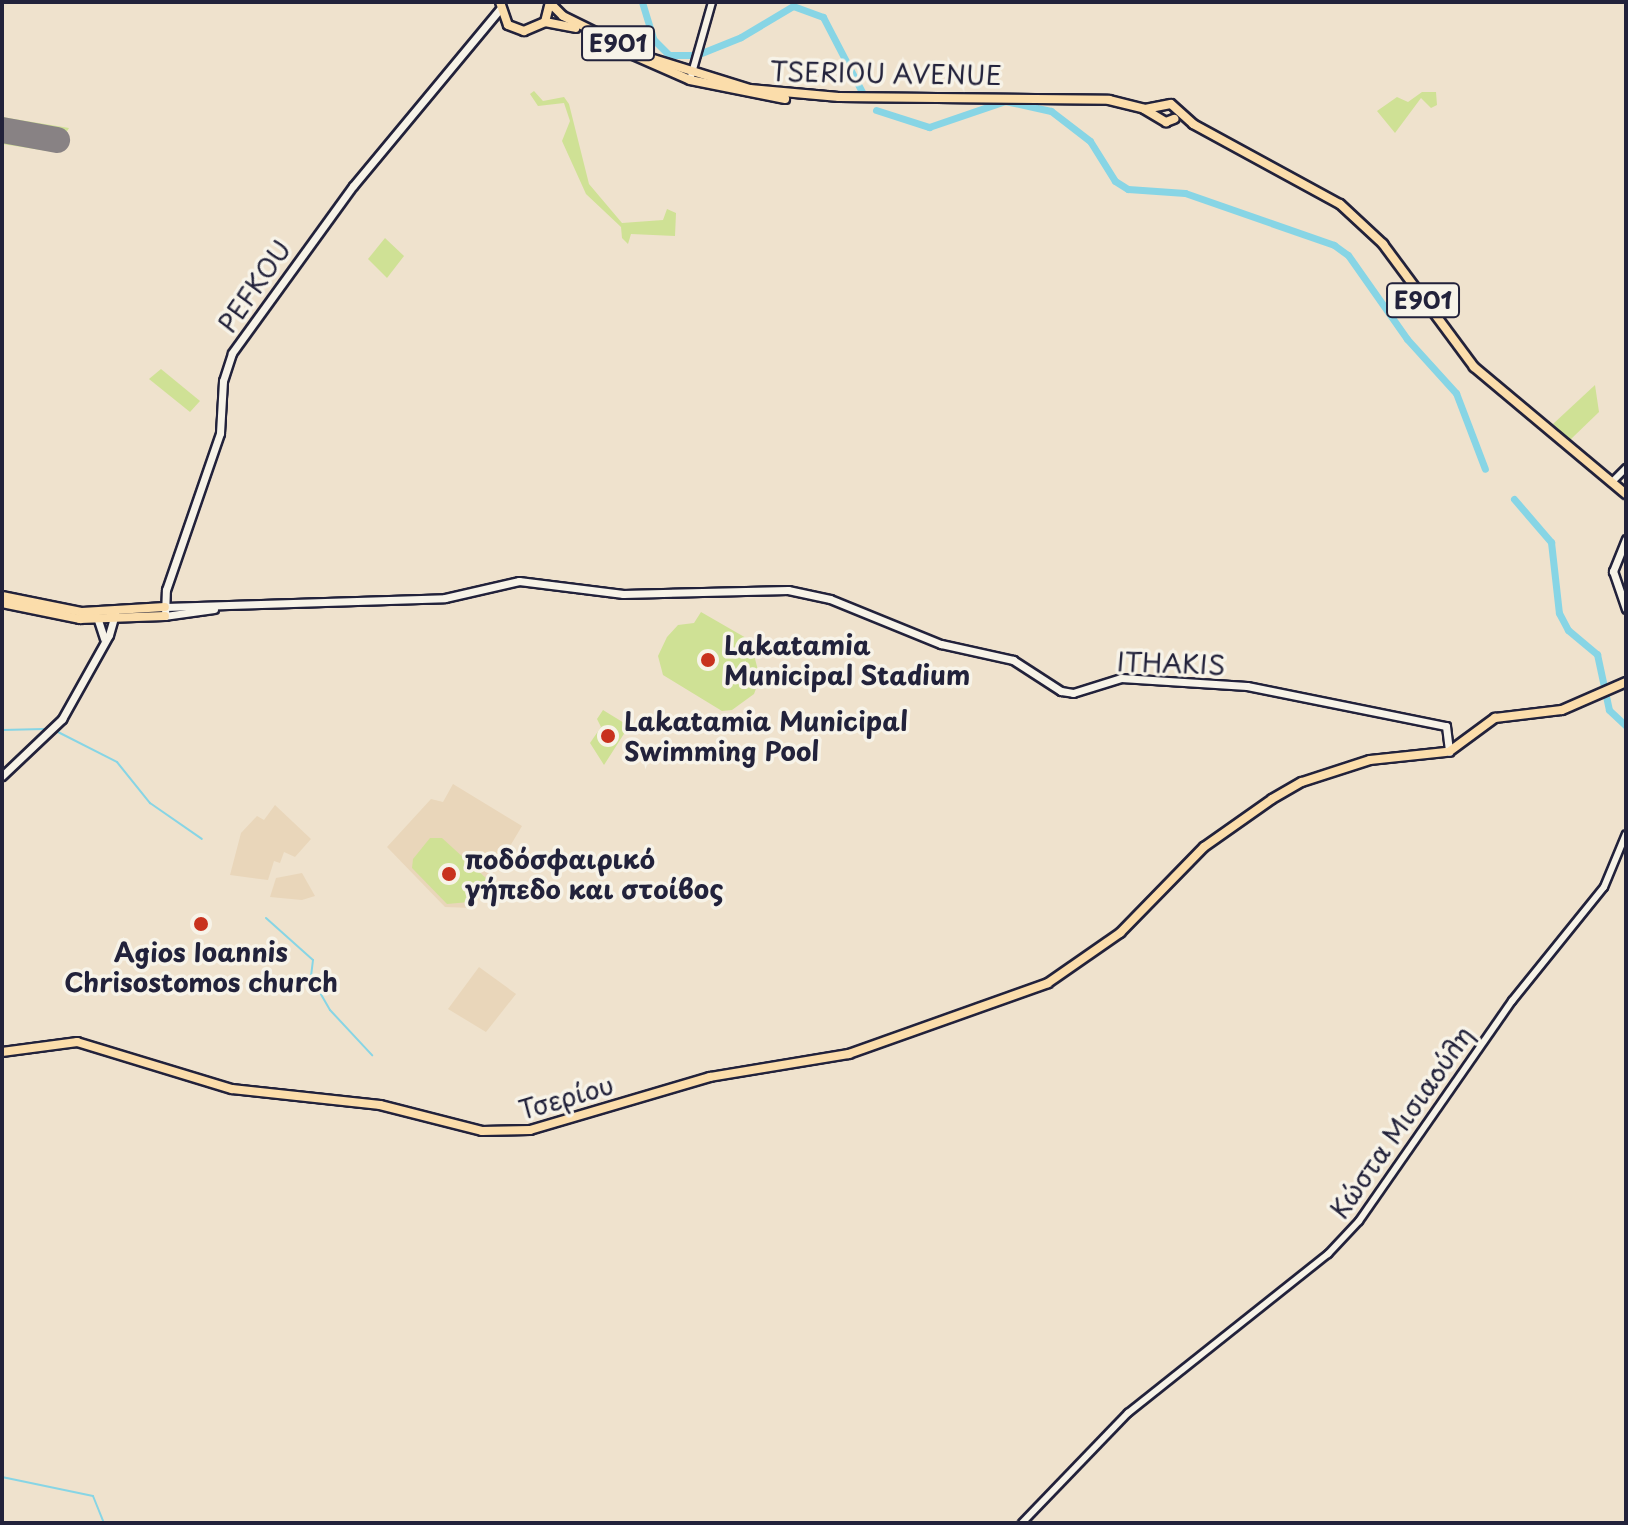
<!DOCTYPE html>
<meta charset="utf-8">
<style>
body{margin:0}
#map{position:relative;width:1628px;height:1525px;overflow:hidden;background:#efe2cd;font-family:"Playpen Sans",sans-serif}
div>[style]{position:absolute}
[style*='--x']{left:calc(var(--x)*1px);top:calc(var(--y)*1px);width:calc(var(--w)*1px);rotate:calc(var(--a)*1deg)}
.built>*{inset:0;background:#e9d6ba}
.green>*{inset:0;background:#cfe195}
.stream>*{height:2px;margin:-1px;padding:0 1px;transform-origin:1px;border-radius:1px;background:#87d5e5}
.river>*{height:7px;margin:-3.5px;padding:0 3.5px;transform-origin:3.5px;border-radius:3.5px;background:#87d5e5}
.runway>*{height:26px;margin:-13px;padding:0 13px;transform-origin:13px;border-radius:13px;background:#888284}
.roads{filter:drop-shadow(2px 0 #22223b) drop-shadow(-2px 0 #22223b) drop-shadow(0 2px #22223b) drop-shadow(0 -2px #22223b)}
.tertiary>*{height:6px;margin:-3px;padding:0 3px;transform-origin:3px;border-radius:3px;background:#f7f3e8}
.secondary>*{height:7px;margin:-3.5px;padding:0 3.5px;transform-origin:3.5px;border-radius:3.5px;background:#f7f3e8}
.primary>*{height:8px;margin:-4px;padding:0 4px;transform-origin:4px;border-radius:4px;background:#fbddab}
.dots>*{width:22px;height:22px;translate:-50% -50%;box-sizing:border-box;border:4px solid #f7f3e8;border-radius:50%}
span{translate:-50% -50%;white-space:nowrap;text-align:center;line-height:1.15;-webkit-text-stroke:7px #f7f3e8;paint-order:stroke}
.shield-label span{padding:2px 6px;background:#f7f3e8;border:2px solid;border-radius:6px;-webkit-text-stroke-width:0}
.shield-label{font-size:24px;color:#22223b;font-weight:700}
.street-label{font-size:26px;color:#22223b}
.poi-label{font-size:26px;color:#22223b;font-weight:700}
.left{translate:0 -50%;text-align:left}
.frame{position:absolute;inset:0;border:4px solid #22223b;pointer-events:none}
</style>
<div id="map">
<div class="built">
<div style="clip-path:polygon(453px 784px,522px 826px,473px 908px,445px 907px,387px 847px,431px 799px,443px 802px)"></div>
<div style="clip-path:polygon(275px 805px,311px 839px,295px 857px,284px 852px,280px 863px,274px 861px,268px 880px,230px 875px,241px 833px,257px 816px,264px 820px)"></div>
<div style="clip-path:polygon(302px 873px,315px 896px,302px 900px,270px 897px,276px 878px)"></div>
<div style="clip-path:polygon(479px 967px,516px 994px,486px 1032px,448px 1009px)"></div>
</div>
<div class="green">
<div style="clip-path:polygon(534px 91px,543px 101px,564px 97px,569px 104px,589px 184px,622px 223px,663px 220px,667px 209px,676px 213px,675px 236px,631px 234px,628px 244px,622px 238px,621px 227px,586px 194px,562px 141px,570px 121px,564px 103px,538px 106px,530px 94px)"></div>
<div style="clip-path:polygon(1422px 92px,1436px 92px,1437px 105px,1431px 108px,1421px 98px,1395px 133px,1377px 111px,1397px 97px,1408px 102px)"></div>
<div style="clip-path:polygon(2px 117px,69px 128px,54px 152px,2px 144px,2px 137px,57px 146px,64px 134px,2px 123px)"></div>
<div style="clip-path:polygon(385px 238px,404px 256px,387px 278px,368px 259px)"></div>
<div style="clip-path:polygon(161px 369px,200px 401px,190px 412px,149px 379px)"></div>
<div style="clip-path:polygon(1595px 385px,1599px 412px,1570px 440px,1553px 424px)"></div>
<div style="clip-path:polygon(701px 612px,760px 646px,754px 655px,760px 678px,754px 694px,732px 710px,722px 711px,663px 675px,658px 656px,667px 637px,678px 625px,694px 623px)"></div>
<div style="clip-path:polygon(603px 710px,629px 726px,604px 765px,590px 743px,601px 727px,597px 719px)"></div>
<div style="clip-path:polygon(430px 838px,442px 838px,488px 880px,469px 902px,447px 904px,412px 868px,413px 859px)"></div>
</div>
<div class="stream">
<div style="--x:2;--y:730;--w:42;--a:-1.4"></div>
<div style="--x:58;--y:732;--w:66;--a:27"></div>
<div style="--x:117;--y:762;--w:53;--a:51.2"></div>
<div style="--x:150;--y:803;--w:63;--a:34.7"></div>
<div style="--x:266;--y:918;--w:63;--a:41.8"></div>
<div style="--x:313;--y:960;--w:17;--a:97"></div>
<div style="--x:311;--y:977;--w:38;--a:60"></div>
<div style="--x:330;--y:1010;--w:62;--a:47"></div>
<div style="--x:2;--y:1477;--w:93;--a:11.8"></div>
<div style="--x:93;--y:1496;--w:29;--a:68"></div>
</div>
<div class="river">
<div style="--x:642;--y:2;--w:39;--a:73"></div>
<div style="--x:653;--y:39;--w:23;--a:45"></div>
<div style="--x:669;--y:55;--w:23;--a:0"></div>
<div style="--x:699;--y:54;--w:45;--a:-22"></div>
<div style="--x:741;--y:37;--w:61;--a:-30.8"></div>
<div style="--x:793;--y:6;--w:32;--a:20"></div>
<div style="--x:823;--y:17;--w:85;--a:62.5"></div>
<div style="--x:876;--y:110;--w:56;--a:17.8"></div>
<div style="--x:929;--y:127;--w:80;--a:-18.9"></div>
<div style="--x:1005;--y:101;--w:47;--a:12.3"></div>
<div style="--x:1051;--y:111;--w:49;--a:37.6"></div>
<div style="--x:1090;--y:141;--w:47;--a:58"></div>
<div style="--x:1115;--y:181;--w:15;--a:32"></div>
<div style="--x:1128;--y:189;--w:57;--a:4"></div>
<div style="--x:1185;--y:193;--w:158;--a:19.2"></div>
<div style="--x:1334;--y:245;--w:17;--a:36"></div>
<div style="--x:1348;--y:255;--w:103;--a:54.9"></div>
<div style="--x:1407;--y:339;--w:73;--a:47.8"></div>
<div style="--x:1456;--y:393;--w:81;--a:69.1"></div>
<div style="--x:1514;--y:499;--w:57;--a:49.3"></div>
<div style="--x:1551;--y:542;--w:71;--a:83.6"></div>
<div style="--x:1559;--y:613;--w:19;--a:62"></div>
<div style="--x:1568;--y:630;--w:38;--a:40"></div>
<div style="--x:1597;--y:654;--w:57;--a:77.9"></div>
<div style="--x:1609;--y:710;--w:23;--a:43"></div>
</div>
<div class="runway">
<div style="--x:2;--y:130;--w:56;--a:10.3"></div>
</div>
<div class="roads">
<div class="tertiary">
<div style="--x:690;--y:80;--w:81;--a:-74.2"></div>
<div style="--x:1612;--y:482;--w:20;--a:-45"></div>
<div style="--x:1022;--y:1523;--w:153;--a:-46.1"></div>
<div style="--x:1128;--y:1413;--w:256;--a:-38.5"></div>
<div style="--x:1328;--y:1254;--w:45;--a:-46.8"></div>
<div style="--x:1359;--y:1221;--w:268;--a:-55.2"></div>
<div style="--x:1512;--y:1001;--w:146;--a:-51.1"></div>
<div style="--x:1604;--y:887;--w:57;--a:-67.5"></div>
</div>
<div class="secondary">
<div style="--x:1626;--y:539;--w:35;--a:112"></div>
<div style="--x:1613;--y:571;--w:40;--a:71.1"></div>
<div style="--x:165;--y:607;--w:280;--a:-1.8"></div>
<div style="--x:445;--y:598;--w:76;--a:-12.9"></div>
<div style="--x:519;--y:581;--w:105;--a:7.1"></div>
<div style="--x:623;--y:594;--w:165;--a:-1.4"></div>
<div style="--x:788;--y:590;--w:43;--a:12.1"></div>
<div style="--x:830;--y:599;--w:120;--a:22.1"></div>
<div style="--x:941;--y:644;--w:74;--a:12.5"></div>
<div style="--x:1013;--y:660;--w:57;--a:32.9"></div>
<div style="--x:1061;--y:691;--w:12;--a:9"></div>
<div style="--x:1073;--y:693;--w:50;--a:-17.4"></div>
<div style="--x:1121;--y:678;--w:126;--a:3.6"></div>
<div style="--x:1247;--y:686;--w:203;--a:11.4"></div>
<div style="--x:1446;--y:726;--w:26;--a:83"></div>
<div style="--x:214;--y:609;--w:49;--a:171.9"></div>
<div style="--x:165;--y:616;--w:26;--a:-88"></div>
<div style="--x:166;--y:590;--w:166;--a:-71"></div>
<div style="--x:220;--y:433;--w:52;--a:-86.7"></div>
<div style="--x:223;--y:381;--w:29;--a:-72"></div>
<div style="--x:232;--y:353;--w:206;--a:-54.1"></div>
<div style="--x:353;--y:186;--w:230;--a:-50.3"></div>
<div style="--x:98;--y:620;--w:19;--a:72"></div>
<div style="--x:2;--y:776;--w:83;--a:-43.5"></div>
<div style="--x:62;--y:719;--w:96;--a:-60.8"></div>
<div style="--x:109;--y:635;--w:22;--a:-74"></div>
</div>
<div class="primary">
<div style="--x:500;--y:2;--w:24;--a:71"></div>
<div style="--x:508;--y:25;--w:17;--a:21"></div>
<div style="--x:524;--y:31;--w:23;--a:-23"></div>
<div style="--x:545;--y:22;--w:21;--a:-76"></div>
<div style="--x:550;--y:3;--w:18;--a:45"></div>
<div style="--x:563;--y:16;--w:90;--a:26.3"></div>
<div style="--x:644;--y:56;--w:111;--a:17.3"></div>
<div style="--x:750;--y:89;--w:89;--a:5.1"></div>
<div style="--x:839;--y:97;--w:270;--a:0.6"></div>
<div style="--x:1109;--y:100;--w:36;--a:14"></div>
<div style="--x:1144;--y:109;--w:26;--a:31"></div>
<div style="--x:1166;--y:122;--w:9;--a:-21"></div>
<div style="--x:545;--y:22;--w:31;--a:11"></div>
<div style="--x:590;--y:36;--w:109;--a:23.7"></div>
<div style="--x:690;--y:80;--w:97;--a:11.3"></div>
<div style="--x:1145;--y:109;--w:26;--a:-11"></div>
<div style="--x:1171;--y:104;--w:30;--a:42"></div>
<div style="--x:1193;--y:124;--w:167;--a:28.6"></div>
<div style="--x:1340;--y:204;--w:59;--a:42.9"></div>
<div style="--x:1383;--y:244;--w:153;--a:53.5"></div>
<div style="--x:1474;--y:367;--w:198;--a:39.9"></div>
<div style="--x:2;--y:596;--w:82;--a:11.3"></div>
<div style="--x:82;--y:612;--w:83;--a:-3.4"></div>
<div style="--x:2;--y:603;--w:80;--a:11.6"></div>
<div style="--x:80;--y:619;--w:85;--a:-2"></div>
<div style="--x:1450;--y:751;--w:56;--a:-36.3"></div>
<div style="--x:1495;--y:718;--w:67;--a:-6.8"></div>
<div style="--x:1562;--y:710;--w:70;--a:-23.6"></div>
<div style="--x:2;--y:1052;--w:76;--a:-7.6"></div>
<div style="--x:77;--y:1042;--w:162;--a:16.9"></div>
<div style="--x:232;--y:1089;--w:149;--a:6.2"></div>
<div style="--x:380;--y:1105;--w:105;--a:14.3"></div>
<div style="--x:482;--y:1131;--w:48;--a:-1.2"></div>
<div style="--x:530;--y:1130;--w:188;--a:-16.4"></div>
<div style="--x:710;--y:1077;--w:141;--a:-9.4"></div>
<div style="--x:849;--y:1054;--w:211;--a:-19.6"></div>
<div style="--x:1048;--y:983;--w:88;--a:-34.8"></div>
<div style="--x:1120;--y:933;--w:120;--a:-45.7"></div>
<div style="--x:1204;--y:847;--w:83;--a:-35.2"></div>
<div style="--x:1272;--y:799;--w:34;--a:-30"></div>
<div style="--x:1302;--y:782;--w:71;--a:-17.9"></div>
<div style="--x:1370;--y:760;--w:76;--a:-6"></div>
</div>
</div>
<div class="dots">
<div style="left:708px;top:660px;background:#c8321e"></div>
<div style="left:608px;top:736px;background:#c8321e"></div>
<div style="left:449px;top:874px;background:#c8321e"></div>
<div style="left:201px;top:924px;background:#c8321e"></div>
</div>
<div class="shield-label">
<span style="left:618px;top:43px">E901</span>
<span style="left:1423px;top:300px">E901</span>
</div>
<div class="street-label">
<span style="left:886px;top:73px;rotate:1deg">TSERIOU AVENUE</span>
<span style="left:254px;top:286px;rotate:-55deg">PEFKOU</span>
<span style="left:1171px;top:663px;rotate:2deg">ITHAKIS</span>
<span style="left:566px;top:1097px;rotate:-16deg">Τσερίου</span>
<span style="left:1401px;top:1122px;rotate:-55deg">Κώστα Μισιαούλη</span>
</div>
<div class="poi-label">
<span class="left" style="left:724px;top:660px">Lakatamia<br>Municipal Stadium</span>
<span class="left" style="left:624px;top:736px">Lakatamia Municipal<br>Swimming Pool</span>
<span class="left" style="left:465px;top:874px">ποδόσφαιρικό<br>γήπεδο και στοίβος</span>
<span style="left:201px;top:967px">Agios Ioannis<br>Chrisostomos church</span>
</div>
<div class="frame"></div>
</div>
